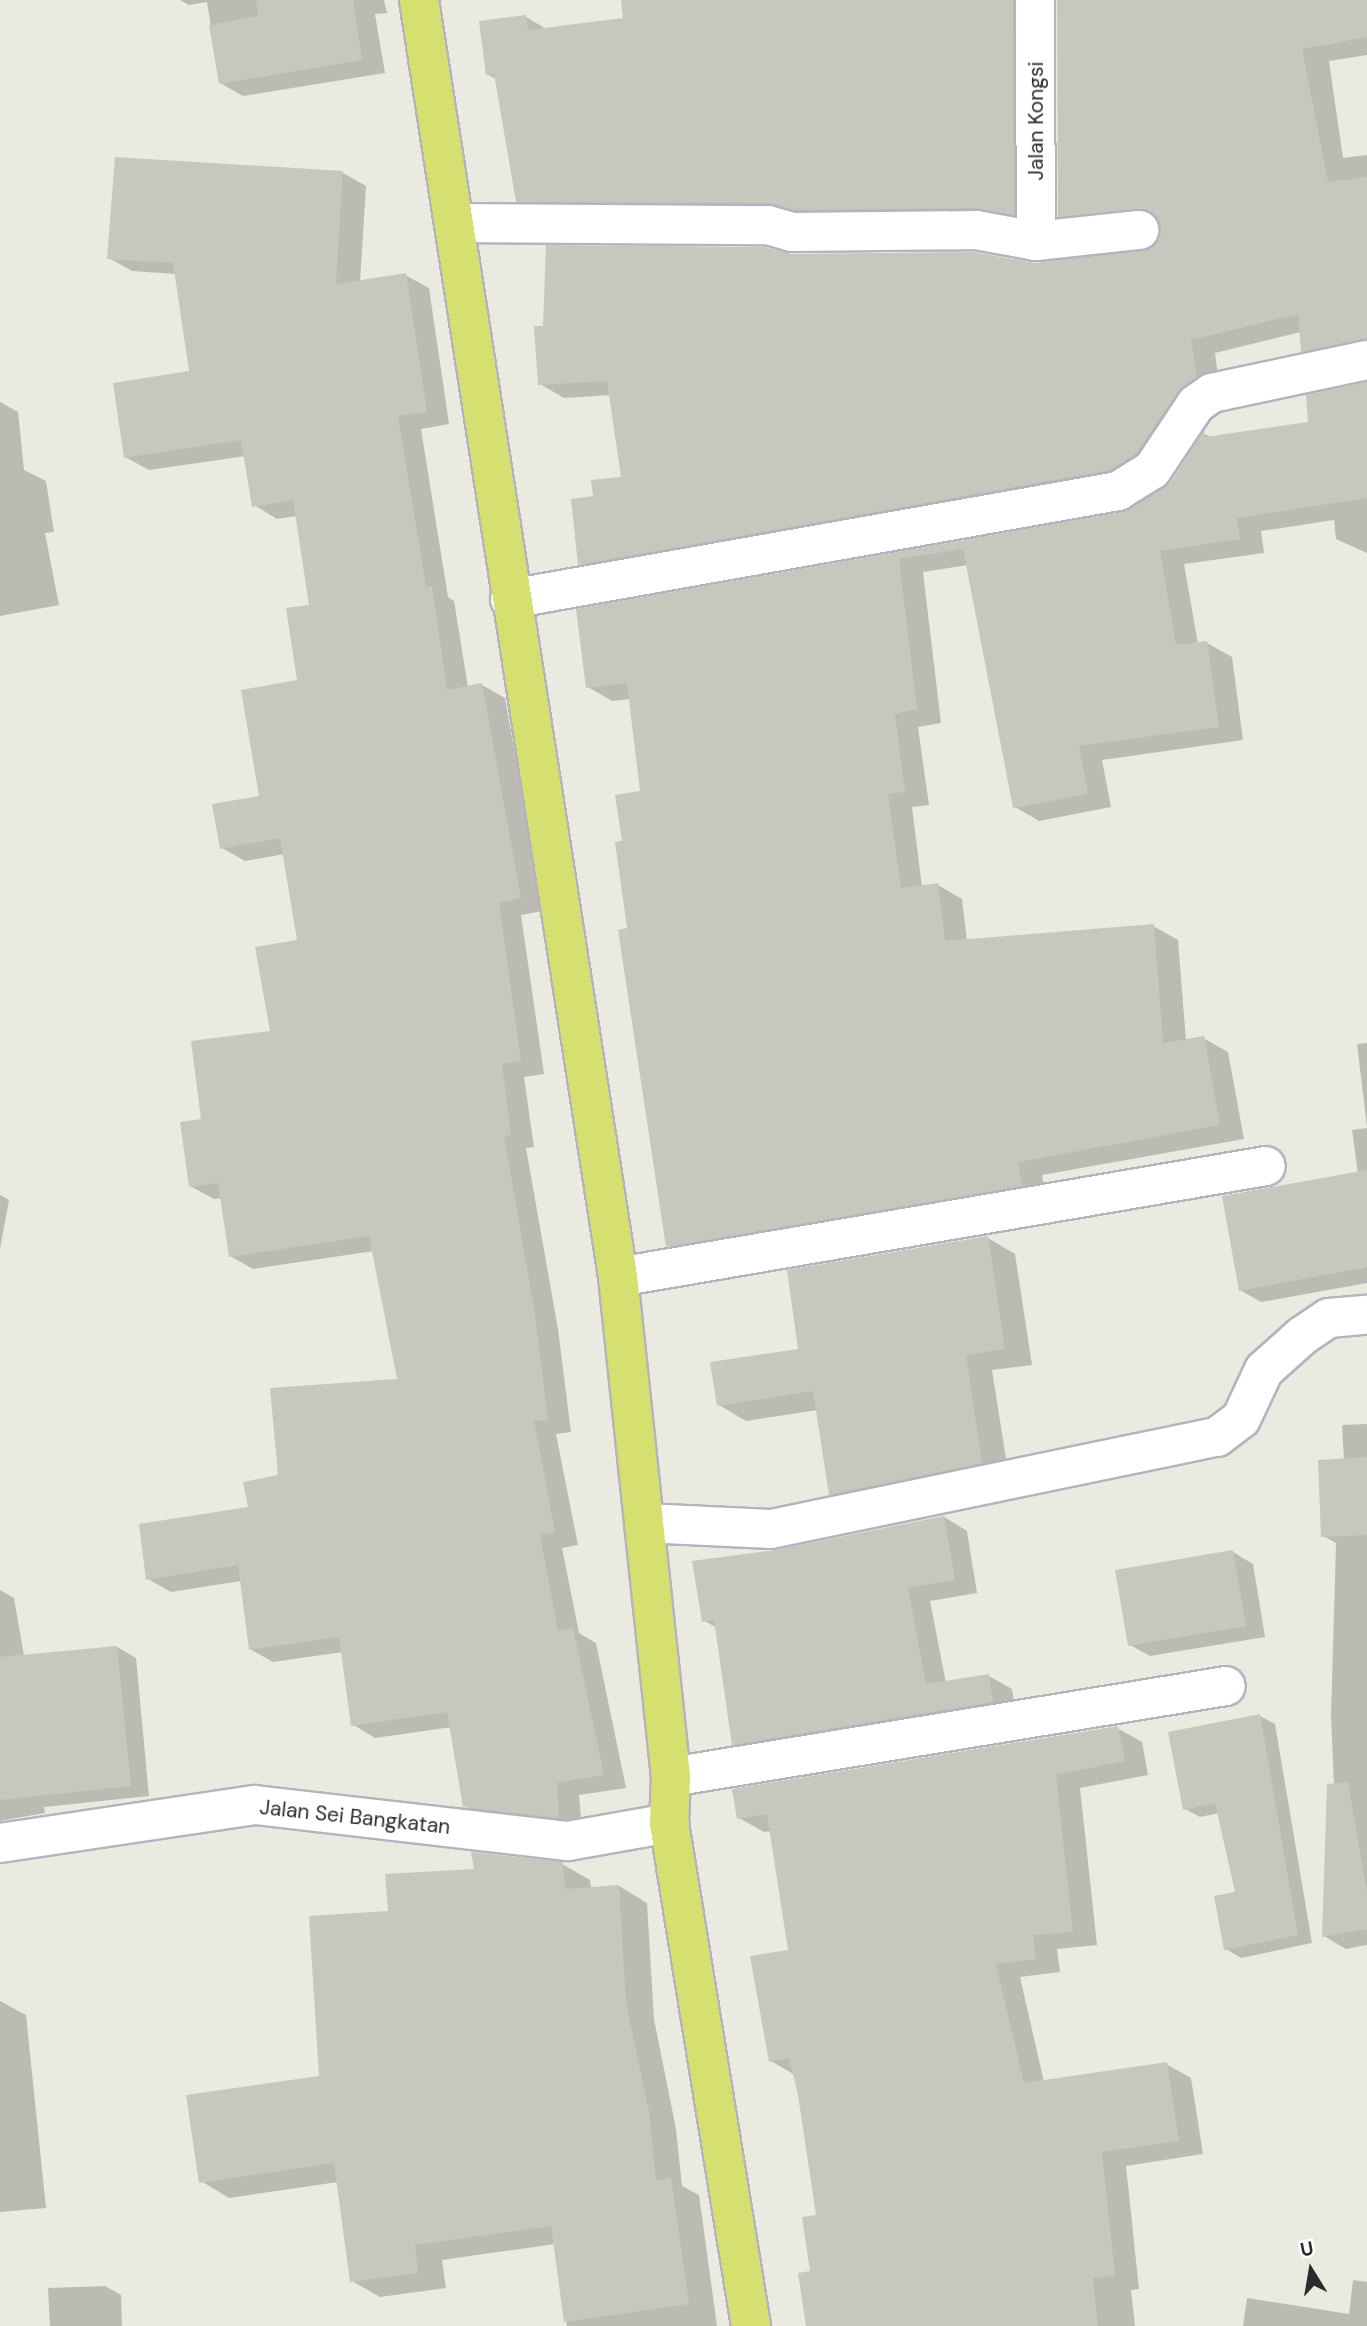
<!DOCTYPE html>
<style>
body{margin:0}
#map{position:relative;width:1367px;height:2326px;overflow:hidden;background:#ebeae0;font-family:"DM Sans",sans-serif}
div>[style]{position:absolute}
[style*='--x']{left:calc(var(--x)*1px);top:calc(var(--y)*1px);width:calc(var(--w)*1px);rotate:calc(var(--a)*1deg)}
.shadow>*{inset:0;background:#0003}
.building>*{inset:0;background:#c7c7be}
.roads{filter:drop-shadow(2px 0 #b5b3bd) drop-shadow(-2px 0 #b5b3bd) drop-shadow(0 2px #b5b3bd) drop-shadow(0 -2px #b5b3bd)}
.street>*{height:38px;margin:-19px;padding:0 19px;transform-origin:19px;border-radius:19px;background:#fff}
.primary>*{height:38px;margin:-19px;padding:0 19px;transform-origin:19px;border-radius:19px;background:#d6e070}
span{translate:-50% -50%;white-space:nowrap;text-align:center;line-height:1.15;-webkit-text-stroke:5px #fff;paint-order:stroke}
.street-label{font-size:21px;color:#2b2b2b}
.north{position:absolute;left:1276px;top:2235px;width:70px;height:70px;-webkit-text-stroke:5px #fff;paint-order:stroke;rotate:349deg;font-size:19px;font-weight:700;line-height:28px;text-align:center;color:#2b2b2b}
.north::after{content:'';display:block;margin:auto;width:24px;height:32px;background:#2b2b2b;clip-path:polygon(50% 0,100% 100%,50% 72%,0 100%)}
</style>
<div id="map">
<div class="shadow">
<div style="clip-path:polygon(180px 0,384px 0,387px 13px,375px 14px,385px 73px,243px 96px,220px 83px,207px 2px,189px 5px)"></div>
<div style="clip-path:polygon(623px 0,1045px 0,1038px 228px,542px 215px,518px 200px,496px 79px,487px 74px,526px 17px,548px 30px,625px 20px)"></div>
<div style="clip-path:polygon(1059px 0,1367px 0,1367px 55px,1329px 61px,1343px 158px,1367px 155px,1367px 356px,1327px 365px,1303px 351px,1301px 332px,1215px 353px,1220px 391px,1161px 467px,604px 578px,580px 564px,595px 498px,623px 478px,611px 395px,564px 398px,540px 384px,545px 327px,792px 256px,1037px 265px,1142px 253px,1161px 239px,1159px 224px,1084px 230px,1060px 216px)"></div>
<div style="clip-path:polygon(343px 173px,366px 186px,360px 282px,405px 275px,429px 288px,449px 424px,421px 429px,448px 597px,454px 601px,468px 687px,482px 685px,505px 698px,543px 911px,521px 915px,544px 1074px,524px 1077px,534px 1147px,526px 1148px,558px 1329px,571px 1432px,556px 1434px,578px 1545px,562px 1548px,579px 1633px,596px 1643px,626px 1788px,579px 1795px,582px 1830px,488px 1819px,465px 1806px,452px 1727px,375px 1738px,352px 1724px,343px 1652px,273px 1662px,250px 1649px,241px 1581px,171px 1592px,148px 1579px,250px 1508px,280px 1477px,399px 1380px,374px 1251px,253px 1269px,230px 1256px,222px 1198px,214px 1199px,190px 1186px,203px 1120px,272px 1032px,299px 941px,285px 854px,245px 861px,222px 848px,261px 797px,299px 682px,311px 606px,297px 516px,277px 519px,254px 505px,246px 456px,149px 470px,125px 457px,191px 373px,176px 274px,132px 271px,109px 258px)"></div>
<div style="clip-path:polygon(1367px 382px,1367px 553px,1336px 539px,1334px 520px,1261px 531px,1264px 553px,1184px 564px,1198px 644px,1207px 643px,1232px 657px,1243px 740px,1102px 760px,1111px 807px,1039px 821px,1015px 807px,968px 565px,923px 572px,941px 723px,918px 727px,929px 805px,912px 807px,922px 887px,938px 885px,962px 899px,967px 941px,1153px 926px,1178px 940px,1186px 1041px,1203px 1038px,1228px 1052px,1244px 1139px,1042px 1175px,1046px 1199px,692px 1260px,668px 1245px,629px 930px,624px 842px,642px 793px,630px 699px,612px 701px,588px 687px,578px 611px,1123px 514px,1171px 484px,1205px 434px,1212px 438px,1310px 423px,1307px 397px)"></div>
<div style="clip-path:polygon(0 402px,18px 412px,24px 470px,46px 481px,54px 532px,45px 533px,59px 605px,0 616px)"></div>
<div style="clip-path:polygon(1367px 1043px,1367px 1127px,1357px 1044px)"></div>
<div style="clip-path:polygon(1367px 1128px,1367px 1283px,1261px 1302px,1240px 1290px,1358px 1174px,1352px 1130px)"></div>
<div style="clip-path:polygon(0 1195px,9px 1200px,0 1249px)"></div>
<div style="clip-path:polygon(988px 1238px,1015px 1254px,1032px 1365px,992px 1370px,1009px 1478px,858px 1510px,830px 1494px,818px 1410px,746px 1421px,719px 1405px,800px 1350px)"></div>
<div style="clip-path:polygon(1367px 1424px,1367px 1945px,1346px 1949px,1324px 1936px,1334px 1785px,1331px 1716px,1336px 1543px,1323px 1536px,1344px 1460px,1342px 1425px)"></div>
<div style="clip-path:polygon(944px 1517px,967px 1531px,977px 1593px,930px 1601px,946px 1683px,989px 1676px,1012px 1689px,1016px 1715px,757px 1757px,733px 1744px,717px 1628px,703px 1620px,776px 1552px)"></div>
<div style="clip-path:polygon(1233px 1552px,1253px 1564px,1265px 1637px,1150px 1656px,1130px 1645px)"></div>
<div style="clip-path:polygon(0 1590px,14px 1598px,24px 1656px,117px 1647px,136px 1658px,149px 1796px,44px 1807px,45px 1813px,0 1821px)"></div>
<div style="clip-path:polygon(1260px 1716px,1275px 1724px,1312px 1943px,1241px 1958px,1226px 1949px,1237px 1893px,1219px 1813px,1200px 1817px,1185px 1809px)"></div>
<div style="clip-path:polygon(1117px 1728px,1142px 1742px,1148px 1775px,1080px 1788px,1097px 1945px,1057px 1949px,1060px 1972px,1020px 1977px,1044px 2082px,1166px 2064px,1191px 2078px,1203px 2154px,1126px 2166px,1139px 2289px,1131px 2290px,1135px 2326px,807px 2326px,818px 2216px,795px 2075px,771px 2061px,790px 1951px,771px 1831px,764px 1832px,739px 1818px)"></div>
<div style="clip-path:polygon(562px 1864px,590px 1880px,591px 1888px,619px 1886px,647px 1903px,654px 2019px,676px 2129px,682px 2186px,699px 2195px,717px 2326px,567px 2326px,555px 2244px,442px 2260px,446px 2288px,380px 2297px,352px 2281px,338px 2182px,229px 2198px,201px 2181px,321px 2077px,390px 1913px)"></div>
<div style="clip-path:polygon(0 2001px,26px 2015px,46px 2208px,0 2212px)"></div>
<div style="clip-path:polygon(1353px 2280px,1367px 2282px,1367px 2326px,1243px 2326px,1247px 2298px,1349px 2314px)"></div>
<div style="clip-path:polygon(105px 2286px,121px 2295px,122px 2326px,50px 2326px,48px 2288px)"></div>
</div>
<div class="building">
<div style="clip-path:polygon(256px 0,353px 0,362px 60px,219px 84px,209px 25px,258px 16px)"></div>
<div style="clip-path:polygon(621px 0,1013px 0,1014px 215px,976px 208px,795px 210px,768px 203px,516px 202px,494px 74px,486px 75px,479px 21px,526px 15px,528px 30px,623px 18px)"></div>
<div style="clip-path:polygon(1057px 0,1367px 0,1367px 37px,1302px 49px,1328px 182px,1367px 177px,1367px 339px,1301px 352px,1298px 314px,1191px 340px,1197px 377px,1178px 392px,1136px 454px,1110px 470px,578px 565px,571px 499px,593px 496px,591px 480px,621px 477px,607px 381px,538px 385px,534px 326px,543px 326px,546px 245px,765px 247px,792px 254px,974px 252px,1035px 263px,1152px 247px,1161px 227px,1147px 210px,1058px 217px)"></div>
<div style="clip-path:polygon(115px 157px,343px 171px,336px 284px,406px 273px,427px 412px,398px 416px,426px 586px,432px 586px,447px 690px,482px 683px,521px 898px,499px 903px,521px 1061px,502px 1064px,511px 1135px,504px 1136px,535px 1314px,548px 1420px,534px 1421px,555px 1532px,540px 1535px,558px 1631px,573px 1628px,604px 1775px,557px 1783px,559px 1818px,463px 1807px,447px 1712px,351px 1726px,339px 1637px,249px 1650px,238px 1565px,146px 1580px,139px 1524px,248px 1507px,243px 1482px,278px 1475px,270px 1388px,397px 1379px,369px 1236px,229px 1257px,218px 1183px,189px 1187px,180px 1122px,201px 1119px,191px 1041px,270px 1031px,255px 947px,297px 940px,280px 838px,220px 849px,212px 804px,259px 796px,241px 690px,297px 680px,286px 608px,309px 605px,293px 500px,252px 507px,241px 440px,124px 458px,113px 383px,189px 371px,173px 263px,107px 259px)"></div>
<div style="clip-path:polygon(1367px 382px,1367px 498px,1237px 518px,1240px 539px,1160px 551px,1176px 645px,1207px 641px,1219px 727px,1079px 746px,1088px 794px,1013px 808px,963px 549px,899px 559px,917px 709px,895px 714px,905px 792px,888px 794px,901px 888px,938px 883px,945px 941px,1154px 924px,1163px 1043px,1204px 1036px,1220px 1125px,1018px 1162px,1022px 1186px,666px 1247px,618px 930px,627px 928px,615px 842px,622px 841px,615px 795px,640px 791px,627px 683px,586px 688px,576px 609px,1122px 512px,1170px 483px,1204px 431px,1205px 437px,1308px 422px,1306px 395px)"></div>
<div style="clip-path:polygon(1367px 1170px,1367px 1267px,1239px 1291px,1222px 1196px)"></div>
<div style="clip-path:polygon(988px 1236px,1005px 1349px,966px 1355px,982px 1463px,829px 1495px,813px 1391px,717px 1406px,710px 1362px,798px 1349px,787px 1270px)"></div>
<div style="clip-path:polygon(1367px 1457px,1367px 1535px,1321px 1537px,1318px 1460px)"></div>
<div style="clip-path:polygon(944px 1516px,955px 1580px,908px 1588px,926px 1684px,989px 1674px,993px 1702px,732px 1745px,714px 1620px,702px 1622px,692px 1561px,775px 1550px)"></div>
<div style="clip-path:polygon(1233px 1550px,1246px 1626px,1128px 1646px,1115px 1570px)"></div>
<div style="clip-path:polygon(117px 1646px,131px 1786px,0 1800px,0 1657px)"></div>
<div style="clip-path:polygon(1260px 1714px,1298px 1935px,1224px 1950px,1214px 1896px,1235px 1892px,1215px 1803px,1183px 1810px,1168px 1732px)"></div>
<div style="clip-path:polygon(1118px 1726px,1125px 1761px,1056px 1775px,1073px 1932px,1033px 1935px,1036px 1959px,996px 1964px,1024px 2083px,1167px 2062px,1179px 2141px,1102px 2152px,1115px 2276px,1093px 2278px,1098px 2326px,806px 2326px,798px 2273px,810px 2271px,802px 2217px,816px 2215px,798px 2095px,789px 2058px,769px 2062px,750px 1956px,788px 1950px,767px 1814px,737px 1819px,732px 1789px)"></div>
<div style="clip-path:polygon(1348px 1782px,1367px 1892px,1367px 1929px,1322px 1937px,1327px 1784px)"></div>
<div style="clip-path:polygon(471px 1852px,563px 1862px,565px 1889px,619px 1885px,626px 2002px,649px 2112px,656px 2180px,671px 2178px,689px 2304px,564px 2322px,551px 2226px,415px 2245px,418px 2273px,350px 2282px,334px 2163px,199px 2183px,186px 2095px,319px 2076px,309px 1916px,388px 1911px,385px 1874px,474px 1869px)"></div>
</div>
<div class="roads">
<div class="street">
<div style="--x:1035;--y:0;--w:241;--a:89.8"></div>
<div style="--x:457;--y:223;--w:311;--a:0.4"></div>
<div style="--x:768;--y:225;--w:25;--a:16"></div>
<div style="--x:792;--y:232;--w:184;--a:-0.6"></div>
<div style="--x:976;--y:230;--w:61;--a:10.4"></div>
<div style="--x:1036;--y:241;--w:104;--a:-6.1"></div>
<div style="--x:510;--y:599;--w:618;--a:-10.07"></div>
<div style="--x:1118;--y:491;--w:40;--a:-32"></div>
<div style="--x:1152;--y:470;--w:79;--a:-56.3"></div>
<div style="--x:1196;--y:404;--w:19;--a:-35"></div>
<div style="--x:1212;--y:393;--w:158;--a:-12"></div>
<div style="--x:618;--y:1277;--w:657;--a:-9.72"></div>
<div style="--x:644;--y:1523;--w:127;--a:2.7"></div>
<div style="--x:771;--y:1529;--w:455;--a:-11.7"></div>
<div style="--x:1217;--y:1437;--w:30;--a:-37"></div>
<div style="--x:1241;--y:1419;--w:54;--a:-64.9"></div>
<div style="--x:1264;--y:1370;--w:51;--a:-41.8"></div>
<div style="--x:1302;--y:1336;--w:32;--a:-34"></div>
<div style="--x:1329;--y:1318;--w:38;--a:-5"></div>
<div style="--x:671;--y:1777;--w:562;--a:-9.31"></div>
<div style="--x:0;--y:1843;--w:258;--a:-8.5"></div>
<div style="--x:255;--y:1805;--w:315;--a:6.6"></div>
<div style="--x:568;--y:1841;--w:103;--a:-10.1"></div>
</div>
<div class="primary">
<div style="--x:419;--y:0;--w:1292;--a:81.14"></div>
<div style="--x:618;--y:1277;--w:503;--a:83.95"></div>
<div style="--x:671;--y:1777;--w:46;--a:92.5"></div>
<div style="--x:669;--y:1823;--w:510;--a:80.74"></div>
</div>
</div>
<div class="street-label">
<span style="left:1036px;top:121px;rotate:-90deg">Jalan Kongsi</span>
<span style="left:355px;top:1817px;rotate:6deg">Jalan Sei Bangkatan</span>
</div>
<div class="north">U</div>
</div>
